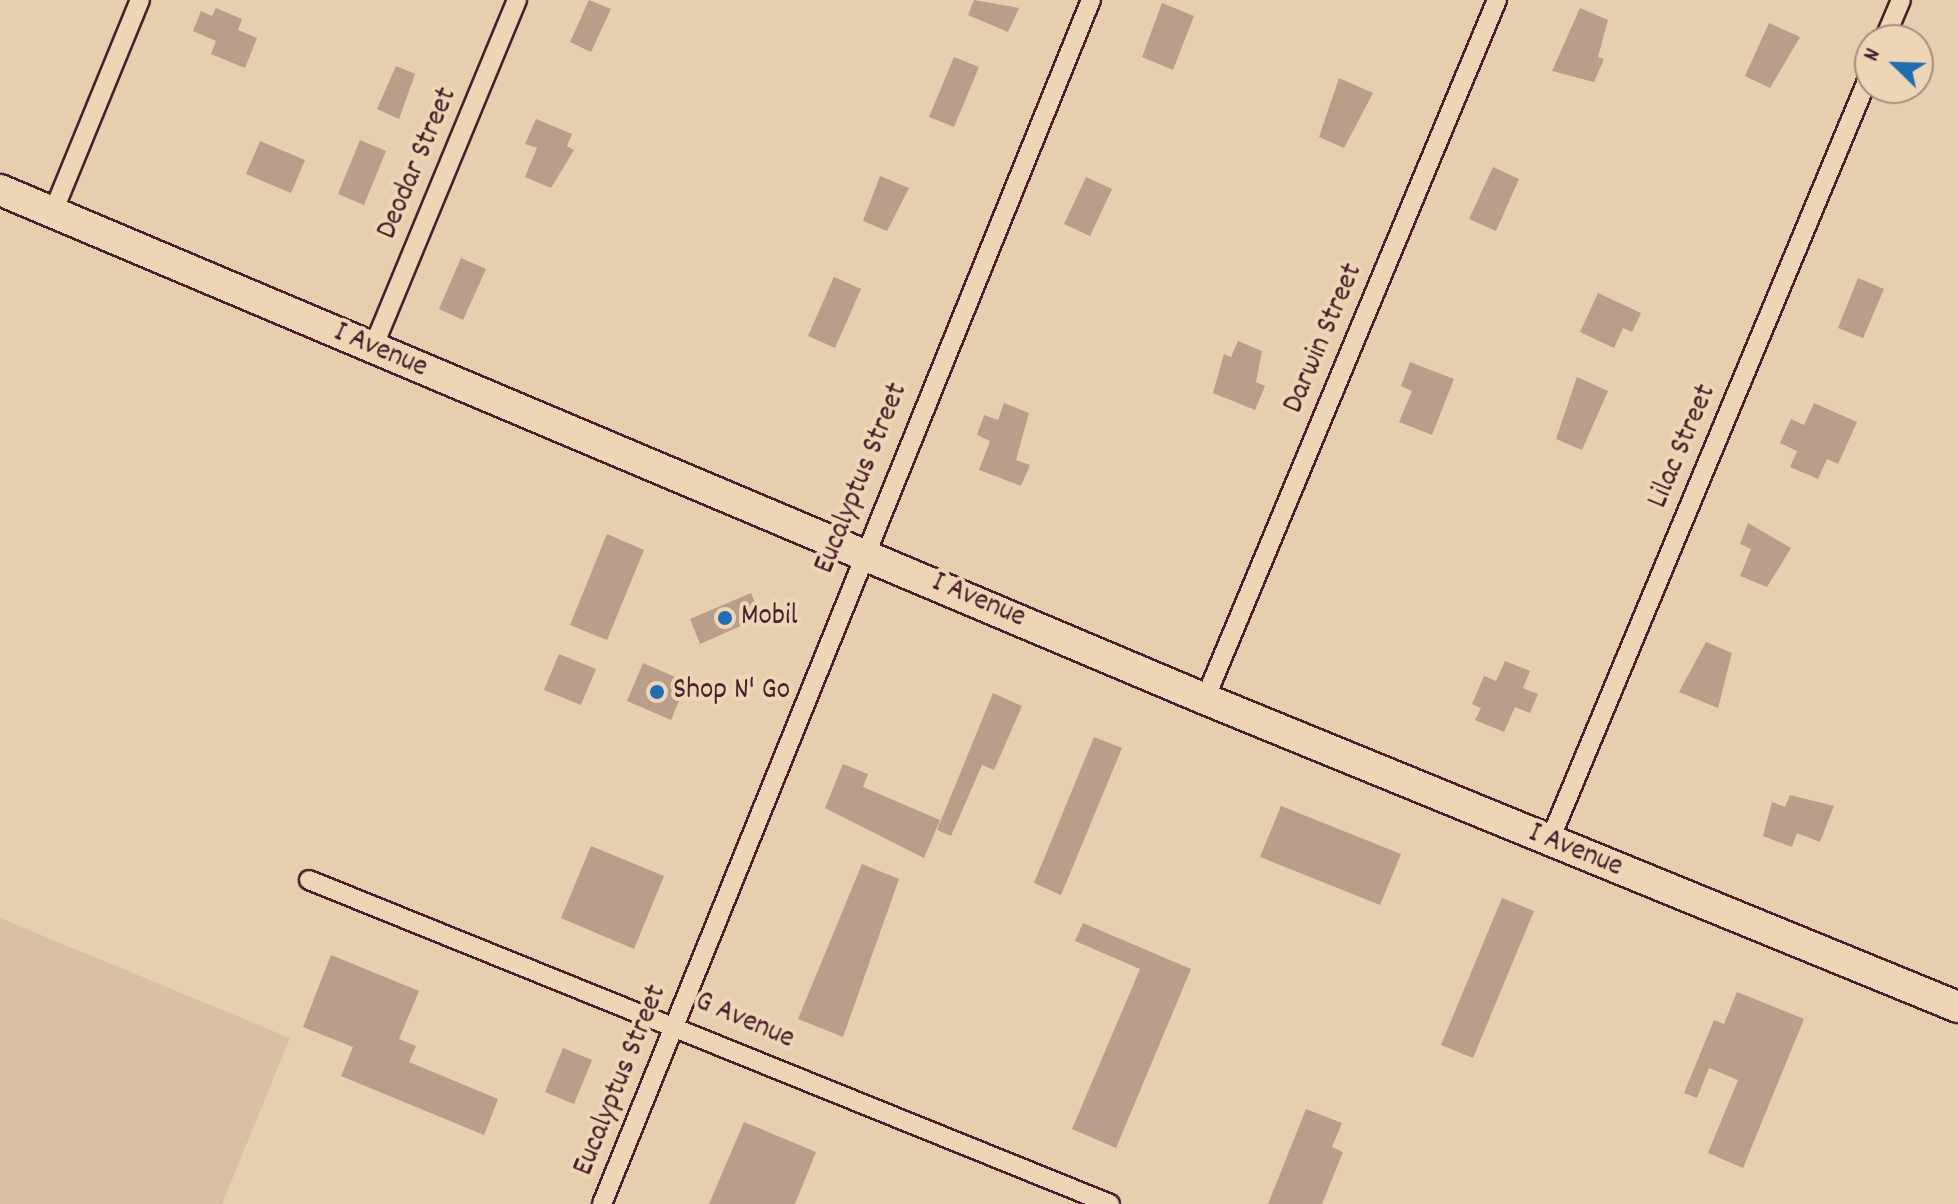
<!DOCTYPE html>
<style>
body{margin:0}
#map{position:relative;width:1958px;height:1204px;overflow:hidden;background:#e6cfaf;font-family:Dekko,sans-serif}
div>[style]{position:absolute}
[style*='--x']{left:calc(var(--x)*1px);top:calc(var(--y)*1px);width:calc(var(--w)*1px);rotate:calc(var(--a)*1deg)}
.built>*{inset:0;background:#d9c0a4}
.building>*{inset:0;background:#ba9d8a}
.roads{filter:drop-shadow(2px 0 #4a1f2b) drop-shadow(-2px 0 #4a1f2b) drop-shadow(0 2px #4a1f2b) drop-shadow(0 -2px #4a1f2b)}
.street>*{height:18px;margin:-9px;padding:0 9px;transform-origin:9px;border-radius:9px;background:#ecd6b5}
.primary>*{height:30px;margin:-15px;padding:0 15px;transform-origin:15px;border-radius:15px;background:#ecd6b5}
.dots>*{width:22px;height:22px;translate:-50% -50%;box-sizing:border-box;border:4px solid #ecd6b5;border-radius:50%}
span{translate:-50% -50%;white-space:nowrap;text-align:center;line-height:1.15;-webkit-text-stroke:8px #ecd6b5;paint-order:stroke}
.street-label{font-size:30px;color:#4a1f2b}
.poi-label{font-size:30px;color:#4a1f2b}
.left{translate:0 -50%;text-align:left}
.north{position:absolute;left:1854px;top:24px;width:80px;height:80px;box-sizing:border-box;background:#ecd6b5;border:2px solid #ab8d7e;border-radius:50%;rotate:293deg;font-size:22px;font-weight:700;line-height:32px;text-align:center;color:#4a1f2b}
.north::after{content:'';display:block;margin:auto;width:28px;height:36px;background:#1f6fb2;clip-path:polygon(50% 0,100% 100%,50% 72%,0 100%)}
</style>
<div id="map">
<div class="built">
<div style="clip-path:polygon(0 918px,290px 1038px,222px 1204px,0 1204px)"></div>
</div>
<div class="building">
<div style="clip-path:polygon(589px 0,611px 9px,591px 52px,570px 42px)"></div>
<div style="clip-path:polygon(974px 0,1019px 8px,1008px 32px,968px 15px)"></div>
<div style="clip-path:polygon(1162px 3px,1194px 16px,1173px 70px,1142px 57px)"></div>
<div style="clip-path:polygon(216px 8px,242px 19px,238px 30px,257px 38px,245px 68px,211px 54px,216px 41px,193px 31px,201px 11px,212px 16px)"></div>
<div style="clip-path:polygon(1580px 8px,1608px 20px,1598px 57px,1604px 59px,1594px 82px,1552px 71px)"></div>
<div style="clip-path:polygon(1769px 23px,1800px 37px,1770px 88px,1745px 76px)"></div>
<div style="clip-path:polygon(954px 57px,979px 67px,954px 127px,929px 117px)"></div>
<div style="clip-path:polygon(396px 66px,415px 74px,399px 119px,377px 109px)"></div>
<div style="clip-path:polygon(1339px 78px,1373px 93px,1344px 148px,1319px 137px)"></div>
<div style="clip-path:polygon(536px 119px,572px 134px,567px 146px,574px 150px,551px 188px,525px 177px,537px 148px,525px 144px)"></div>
<div style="clip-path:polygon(360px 140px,386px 151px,364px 205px,338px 194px)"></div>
<div style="clip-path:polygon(260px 141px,305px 160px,291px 193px,246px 174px)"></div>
<div style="clip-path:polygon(1493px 167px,1519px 179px,1496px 231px,1469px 219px)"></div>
<div style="clip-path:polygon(880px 176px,909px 188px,887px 231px,863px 221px)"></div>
<div style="clip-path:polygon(1086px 177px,1112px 189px,1090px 236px,1064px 224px)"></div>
<div style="clip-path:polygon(461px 258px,486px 269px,463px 320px,439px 309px)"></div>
<div style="clip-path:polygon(834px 277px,861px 289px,835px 348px,808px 336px)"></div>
<div style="clip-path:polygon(1858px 278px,1884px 289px,1863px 338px,1838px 328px)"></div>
<div style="clip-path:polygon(1598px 293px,1641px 313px,1632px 332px,1623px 328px,1614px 348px,1580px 332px)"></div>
<div style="clip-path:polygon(1238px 341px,1262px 351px,1256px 382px,1265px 386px,1255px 410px,1213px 393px,1224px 354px,1231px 357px)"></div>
<div style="clip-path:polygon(1410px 362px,1454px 379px,1432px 435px,1399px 422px,1412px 391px,1401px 386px)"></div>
<div style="clip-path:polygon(1577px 377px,1608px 391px,1582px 450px,1556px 439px)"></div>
<div style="clip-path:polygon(1004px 403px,1029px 413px,1016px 460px,1030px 465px,1021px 486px,979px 470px,990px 441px,977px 435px,984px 415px,998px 420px)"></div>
<div style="clip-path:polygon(1814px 403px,1857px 422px,1838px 464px,1827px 459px,1818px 479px,1790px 467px,1797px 451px,1780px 443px,1791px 419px,1804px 425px)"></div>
<div style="clip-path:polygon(1748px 523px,1791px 548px,1767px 587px,1740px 576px,1751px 549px,1740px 544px)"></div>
<div style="clip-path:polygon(607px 534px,644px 550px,607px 640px,570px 625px)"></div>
<div style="clip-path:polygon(751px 593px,761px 617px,700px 644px,690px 619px)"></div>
<div style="clip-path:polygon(1706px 642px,1732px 653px,1718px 708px,1679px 692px)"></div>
<div style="clip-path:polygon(559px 654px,596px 669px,581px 705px,544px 690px)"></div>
<div style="clip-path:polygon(1505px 661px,1530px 671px,1523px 688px,1538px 694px,1530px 713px,1515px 707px,1504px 732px,1475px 720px,1481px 708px,1472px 704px,1484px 676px,1496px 681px)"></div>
<div style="clip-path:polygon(643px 663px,687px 682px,671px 720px,627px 701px)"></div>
<div style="clip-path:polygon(993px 693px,1022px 706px,994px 770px,982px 765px,951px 836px,937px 830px)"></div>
<div style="clip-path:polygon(1094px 737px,1122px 748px,1061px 895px,1034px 883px)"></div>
<div style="clip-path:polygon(843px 764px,868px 774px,863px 787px,940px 820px,924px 858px,825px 808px)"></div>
<div style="clip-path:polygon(1790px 795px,1834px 806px,1820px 842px,1797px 833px,1792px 847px,1763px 836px,1772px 802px,1785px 807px)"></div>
<div style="clip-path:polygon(1281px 806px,1401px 854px,1380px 905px,1260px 857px)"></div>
<div style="clip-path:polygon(591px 846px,664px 876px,634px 949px,561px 918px)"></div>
<div style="clip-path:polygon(862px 864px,899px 879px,843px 1037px,798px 1019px)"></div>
<div style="clip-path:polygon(1502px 898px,1534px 911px,1473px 1058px,1441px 1045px)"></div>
<div style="clip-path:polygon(1083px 923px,1191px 969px,1116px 1148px,1072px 1129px,1140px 969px,1075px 941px)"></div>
<div style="clip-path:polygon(331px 955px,419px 991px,399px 1039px,416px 1046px,409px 1062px,498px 1099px,484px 1135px,341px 1076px,353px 1047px,303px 1027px)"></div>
<div style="clip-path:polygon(1737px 992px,1804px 1019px,1743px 1168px,1708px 1153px,1738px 1080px,1709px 1068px,1697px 1098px,1684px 1093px,1714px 1020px,1724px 1024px)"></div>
<div style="clip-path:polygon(563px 1048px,592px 1060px,574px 1104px,545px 1092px)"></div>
<div style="clip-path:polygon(1306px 1109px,1342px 1123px,1332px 1147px,1343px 1152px,1322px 1204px,1268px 1204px)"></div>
<div style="clip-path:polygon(744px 1122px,816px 1152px,795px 1204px,709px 1204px)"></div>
</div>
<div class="roads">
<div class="street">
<div style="--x:1884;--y:40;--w:43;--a:-67"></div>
<div style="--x:53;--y:212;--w:229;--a:-67.7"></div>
<div style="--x:372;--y:350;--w:379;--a:-67.5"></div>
<div style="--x:1205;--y:699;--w:758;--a:-67.33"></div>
<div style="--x:1549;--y:842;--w:832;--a:-67.32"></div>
<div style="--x:309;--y:880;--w:864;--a:22.02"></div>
<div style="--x:602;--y:1204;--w:1300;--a:-67.9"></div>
</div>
<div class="primary">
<div style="--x:0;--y:190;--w:1308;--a:22.9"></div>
<div style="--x:1205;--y:699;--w:814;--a:22.25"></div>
</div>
</div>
<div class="dots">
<div style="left:725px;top:618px;background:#1f6fb2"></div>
<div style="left:657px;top:692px;background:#1f6fb2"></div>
</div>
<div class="street-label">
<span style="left:419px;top:164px;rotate:-67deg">Deodar Street</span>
<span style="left:1325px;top:339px;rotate:-67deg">Darwin Street</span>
<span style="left:380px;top:352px;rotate:23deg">I Avenue</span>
<span style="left:1684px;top:447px;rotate:-67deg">Lilac Street</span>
<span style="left:863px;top:479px;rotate:-68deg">Eucalyptus Street</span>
<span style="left:978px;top:602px;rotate:23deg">I Avenue</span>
<span style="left:1575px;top:852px;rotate:22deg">I Avenue</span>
<span style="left:744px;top:1022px;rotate:23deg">G Avenue</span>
<span style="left:622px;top:1081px;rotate:-68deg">Eucalyptus Street</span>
</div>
<div class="poi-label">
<span class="left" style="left:741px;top:618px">Mobil</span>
<span class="left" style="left:673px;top:692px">Shop N' Go</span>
</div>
<div class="north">N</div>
</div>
